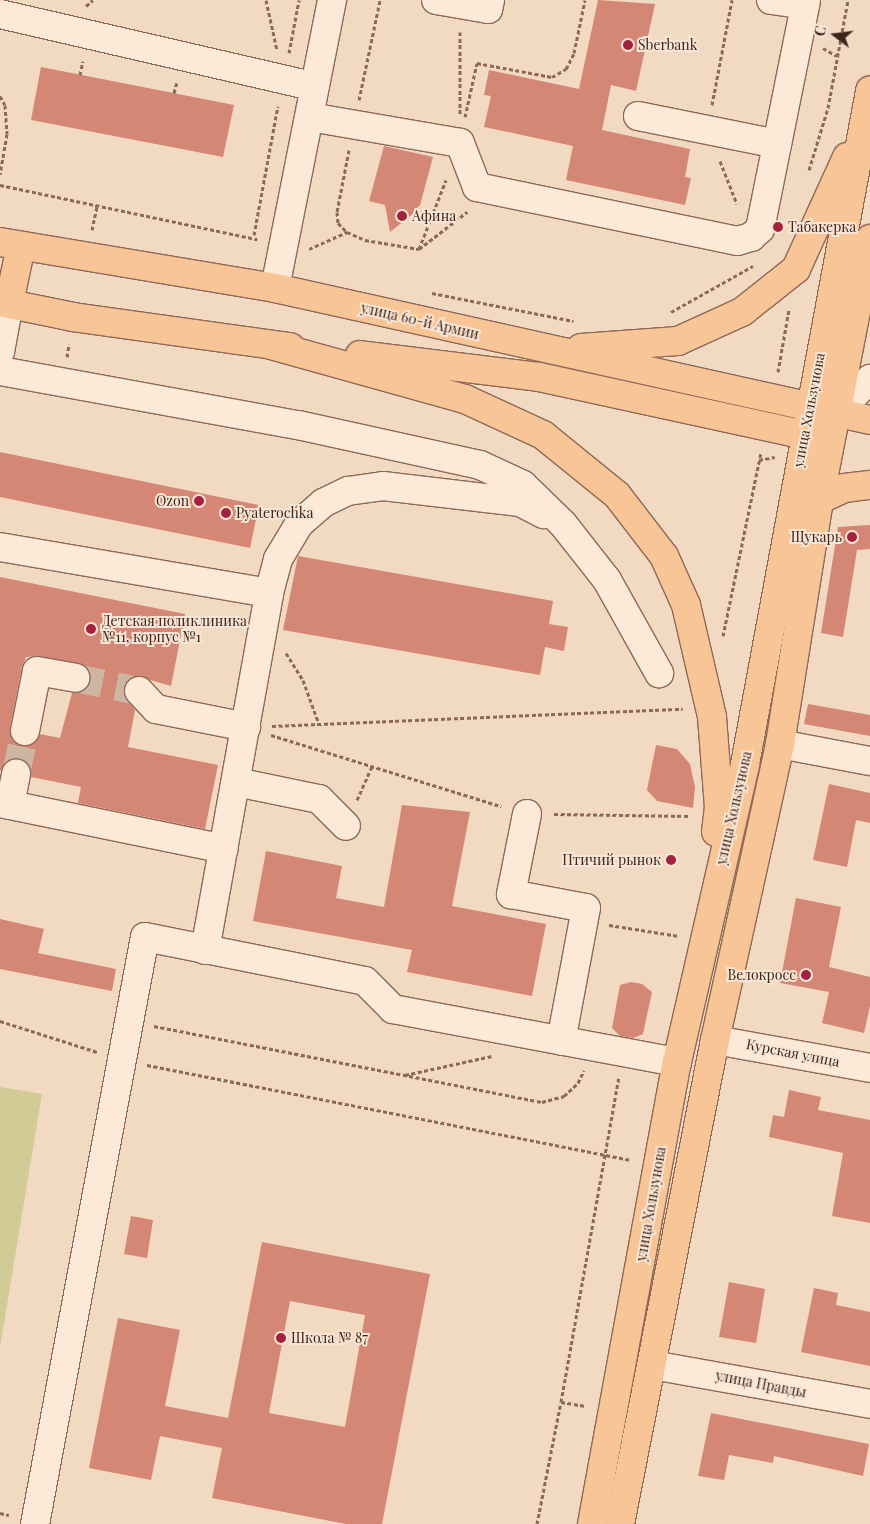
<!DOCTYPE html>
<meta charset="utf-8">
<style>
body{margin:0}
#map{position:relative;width:870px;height:1524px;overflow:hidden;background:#f2d9c2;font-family:"Playfair Display",serif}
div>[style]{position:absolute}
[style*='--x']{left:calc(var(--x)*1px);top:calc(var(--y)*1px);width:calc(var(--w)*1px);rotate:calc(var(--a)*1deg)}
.green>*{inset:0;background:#d1cb95}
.building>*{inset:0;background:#d48775}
.minor-tunnel>*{height:28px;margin-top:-14px;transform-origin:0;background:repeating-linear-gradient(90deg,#ceb5a1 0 28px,transparent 0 42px)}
.path>*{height:3px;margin-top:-1.5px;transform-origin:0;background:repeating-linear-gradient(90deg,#8e6857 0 4px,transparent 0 6.5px)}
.roads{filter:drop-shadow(1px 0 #8e6857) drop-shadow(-1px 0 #8e6857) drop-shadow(0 1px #8e6857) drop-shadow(0 -1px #8e6857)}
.minor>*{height:28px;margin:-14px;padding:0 14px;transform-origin:14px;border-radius:14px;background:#fce9d7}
.major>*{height:28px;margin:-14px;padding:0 14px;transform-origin:14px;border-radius:14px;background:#f8c597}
.dots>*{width:14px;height:14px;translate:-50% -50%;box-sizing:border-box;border:2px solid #f9e5d3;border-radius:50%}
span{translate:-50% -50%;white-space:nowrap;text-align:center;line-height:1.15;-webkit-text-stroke:4px #f9e5d3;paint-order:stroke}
.poi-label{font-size:14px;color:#3d251d}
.left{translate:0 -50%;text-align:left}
.right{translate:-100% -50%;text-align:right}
.street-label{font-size:14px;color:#3d251d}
.north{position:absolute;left:810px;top:10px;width:50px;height:50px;-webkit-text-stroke:4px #f9e5d3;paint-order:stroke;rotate:285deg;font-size:14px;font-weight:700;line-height:20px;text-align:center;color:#3d251d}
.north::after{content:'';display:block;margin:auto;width:18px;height:22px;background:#3d251d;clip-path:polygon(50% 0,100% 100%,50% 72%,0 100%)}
</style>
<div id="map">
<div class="green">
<div style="clip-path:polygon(0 1087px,42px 1094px,0 1347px)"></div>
</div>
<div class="building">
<div style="clip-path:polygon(598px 0,655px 4px,636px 91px,611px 85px,602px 130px,690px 149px,685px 177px,691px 178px,685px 205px,566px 180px,573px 146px,484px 127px,491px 96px,484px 95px,489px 70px,579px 89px)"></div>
<div style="clip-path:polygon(41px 67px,234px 105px,223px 157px,31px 120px)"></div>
<div style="clip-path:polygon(384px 146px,433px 157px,419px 209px,390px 232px,385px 205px,369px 201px)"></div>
<div style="clip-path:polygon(0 452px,259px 505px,250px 548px,0 497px)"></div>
<div style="clip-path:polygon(870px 525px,870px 549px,857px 550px,843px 637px,821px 633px,838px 527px)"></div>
<div style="clip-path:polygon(298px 556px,553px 601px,549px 624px,568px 627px,564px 651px,545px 647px,540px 675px,283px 630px)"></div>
<div style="clip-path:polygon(evenodd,0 577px,185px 614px,171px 686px,136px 676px,124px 686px,124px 695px,135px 710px,128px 747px,218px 765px,205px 829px,78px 803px,81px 787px,31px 777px,31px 768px,19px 759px,10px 759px,0 771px,0 577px,40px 656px,85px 666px,90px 681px,81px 692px,72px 693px,60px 738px,40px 734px,36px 742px,22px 746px,14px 742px,10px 728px,22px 667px,26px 657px,40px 656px)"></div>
<div style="clip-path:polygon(808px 704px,870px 715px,870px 736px,804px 724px)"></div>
<div style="clip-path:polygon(656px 745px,677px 749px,690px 764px,695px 787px,693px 808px,657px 801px,647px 790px)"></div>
<div style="clip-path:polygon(829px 784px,870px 793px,870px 823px,856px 820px,847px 867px,813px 860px)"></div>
<div style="clip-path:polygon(402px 805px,470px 812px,452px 906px,546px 924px,532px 996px,407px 972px,412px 950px,253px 921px,266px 851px,342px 866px,336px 898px,384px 907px)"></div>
<div style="clip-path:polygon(796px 898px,841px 907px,829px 967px,870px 977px,870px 1006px,864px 1033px,822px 1023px,829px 992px,780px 983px)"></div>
<div style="clip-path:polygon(0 919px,44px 929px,38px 953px,116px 969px,112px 991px,0 969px)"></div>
<div style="clip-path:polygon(631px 982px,642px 984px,652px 992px,643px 1034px,633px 1038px,620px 1036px,612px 1028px,620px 985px)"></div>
<div style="clip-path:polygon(789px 1090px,821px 1097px,818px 1110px,870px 1120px,870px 1223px,832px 1216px,843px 1153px,769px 1137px,773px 1115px,784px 1117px)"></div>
<div style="clip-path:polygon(131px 1216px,153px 1220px,147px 1258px,124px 1254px)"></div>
<div style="clip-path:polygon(evenodd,262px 1242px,430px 1274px,382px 1524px,346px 1524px,212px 1498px,222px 1448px,160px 1436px,151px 1480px,89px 1468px,118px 1318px,180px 1330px,165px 1406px,228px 1418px,262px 1242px,290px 1301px,365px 1315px,345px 1427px,269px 1413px,290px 1301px)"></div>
<div style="clip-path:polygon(729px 1282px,765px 1289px,756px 1343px,719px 1337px)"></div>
<div style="clip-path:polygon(814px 1288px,838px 1293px,836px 1305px,870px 1312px,870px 1366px,801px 1352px)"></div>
<div style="clip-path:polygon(711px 1413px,869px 1444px,863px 1476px,774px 1456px,773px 1463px,729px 1455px,724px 1480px,698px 1476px)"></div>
</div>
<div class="minor-tunnel">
<div style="--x:75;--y:678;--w:65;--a:11.5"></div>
<div style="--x:16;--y:774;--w:44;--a:-78.2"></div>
</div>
<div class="path">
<div style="--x:266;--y:0;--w:51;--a:77.6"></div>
<div style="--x:86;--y:6;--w:9;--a:-41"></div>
<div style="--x:460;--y:32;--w:83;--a:90"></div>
<div style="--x:823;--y:48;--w:16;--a:30"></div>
<div style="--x:289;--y:53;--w:54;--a:-79.3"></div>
<div style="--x:80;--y:75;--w:14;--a:-78"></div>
<div style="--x:174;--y:93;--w:11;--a:-75"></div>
<div style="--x:0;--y:96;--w:10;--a:61"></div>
<div style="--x:5;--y:105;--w:29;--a:86"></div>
<div style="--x:7;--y:134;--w:41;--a:99.9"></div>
<div style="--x:359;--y:100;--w:102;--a:-78.1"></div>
<div style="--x:712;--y:105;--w:107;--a:-79.2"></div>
<div style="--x:465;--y:117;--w:55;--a:-77.5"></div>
<div style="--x:477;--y:63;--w:76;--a:10.6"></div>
<div style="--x:552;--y:77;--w:16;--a:-30"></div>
<div style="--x:566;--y:69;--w:18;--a:-63"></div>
<div style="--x:574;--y:53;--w:54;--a:-78.3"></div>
<div style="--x:349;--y:150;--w:63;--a:101"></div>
<div style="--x:337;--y:212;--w:11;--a:85"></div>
<div style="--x:338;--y:223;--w:13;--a:45"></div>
<div style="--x:347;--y:232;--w:20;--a:24"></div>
<div style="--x:365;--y:240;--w:55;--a:9.5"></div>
<div style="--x:419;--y:249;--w:61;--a:-37.6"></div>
<div style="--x:720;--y:161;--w:46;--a:68.4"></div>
<div style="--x:809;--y:170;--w:65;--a:-73"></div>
<div style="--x:828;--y:108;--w:110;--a:-79.5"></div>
<div style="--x:0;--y:185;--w:263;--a:11.9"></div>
<div style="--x:92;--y:230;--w:24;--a:-78"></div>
<div style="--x:254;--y:235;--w:131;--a:-79.5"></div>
<div style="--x:309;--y:249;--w:42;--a:-24.1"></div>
<div style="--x:419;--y:249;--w:74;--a:-68.6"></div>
<div style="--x:432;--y:293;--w:144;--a:11.2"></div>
<div style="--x:671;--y:312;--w:94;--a:-29.3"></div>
<div style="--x:67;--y:357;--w:13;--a:-81"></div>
<div style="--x:778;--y:372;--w:64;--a:-80.1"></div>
<div style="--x:759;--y:460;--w:16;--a:-11"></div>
<div style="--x:723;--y:636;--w:188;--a:-78.3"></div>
<div style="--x:286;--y:653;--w:32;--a:58"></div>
<div style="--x:303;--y:680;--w:47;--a:70"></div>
<div style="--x:272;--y:726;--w:411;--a:-2.4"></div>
<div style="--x:271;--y:735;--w:241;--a:17.2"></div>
<div style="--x:357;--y:800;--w:37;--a:-66"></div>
<div style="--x:554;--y:814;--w:136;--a:0.8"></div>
<div style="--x:609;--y:925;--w:71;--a:8.9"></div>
<div style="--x:0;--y:1021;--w:102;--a:17.7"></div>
<div style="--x:154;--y:1026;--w:395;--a:11.1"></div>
<div style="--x:542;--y:1102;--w:23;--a:-15"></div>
<div style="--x:564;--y:1096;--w:19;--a:-43"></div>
<div style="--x:578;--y:1083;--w:14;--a:-65"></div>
<div style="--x:147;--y:1065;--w:493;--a:11.1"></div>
<div style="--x:405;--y:1075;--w:89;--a:-12.3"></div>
<div style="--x:561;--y:1402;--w:329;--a:-79.9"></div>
<div style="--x:0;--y:1513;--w:9;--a:13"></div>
<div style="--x:537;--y:1524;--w:124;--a:-78.9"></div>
<div style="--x:561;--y:1402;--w:25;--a:9"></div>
</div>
<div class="roads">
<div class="minor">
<div style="--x:436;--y:0;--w:53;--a:9.8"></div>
<div style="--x:488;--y:9;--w:9;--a:-77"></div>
<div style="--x:771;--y:0;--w:34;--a:8"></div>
<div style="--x:805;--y:5;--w:5;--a:-79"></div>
<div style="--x:0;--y:14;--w:323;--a:13"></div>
<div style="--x:638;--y:116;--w:142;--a:11.4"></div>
<div style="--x:310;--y:117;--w:152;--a:9.8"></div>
<div style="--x:460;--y:143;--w:47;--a:68.9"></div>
<div style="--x:477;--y:187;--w:266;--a:11.7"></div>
<div style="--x:737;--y:241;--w:15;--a:-16"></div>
<div style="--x:751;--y:237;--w:12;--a:-42"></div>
<div style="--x:760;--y:229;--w:228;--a:-78.6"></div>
<div style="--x:275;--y:288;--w:294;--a:-78.8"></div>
<div style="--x:0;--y:352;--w:50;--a:-79.6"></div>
<div style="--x:0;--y:371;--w:303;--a:10.3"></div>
<div style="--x:298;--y:425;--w:186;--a:12.4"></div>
<div style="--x:480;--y:465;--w:47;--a:24.9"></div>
<div style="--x:523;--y:485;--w:56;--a:44.3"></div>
<div style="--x:563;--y:524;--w:71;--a:51.8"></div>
<div style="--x:607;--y:580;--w:107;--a:60.8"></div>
<div style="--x:837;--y:412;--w:47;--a:-45"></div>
<div style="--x:0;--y:547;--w:273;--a:9.7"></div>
<div style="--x:139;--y:691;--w:25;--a:47"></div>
<div style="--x:156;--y:709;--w:92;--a:11.3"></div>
<div style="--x:25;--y:731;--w:61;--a:-78.7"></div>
<div style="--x:37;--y:671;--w:39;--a:10"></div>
<div style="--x:780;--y:744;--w:92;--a:10.7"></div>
<div style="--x:236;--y:782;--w:85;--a:11.6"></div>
<div style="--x:319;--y:799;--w:38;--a:45"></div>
<div style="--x:0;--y:803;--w:10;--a:11"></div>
<div style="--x:10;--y:805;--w:32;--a:-79"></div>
<div style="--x:10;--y:805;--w:218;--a:11.6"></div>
<div style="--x:527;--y:814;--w:82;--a:101.3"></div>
<div style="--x:511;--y:894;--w:76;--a:10.6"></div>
<div style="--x:586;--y:908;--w:135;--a:100.6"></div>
<div style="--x:205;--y:950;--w:363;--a:-79.8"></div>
<div style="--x:269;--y:593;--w:35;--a:-75"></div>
<div style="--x:278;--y:559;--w:41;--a:-59"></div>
<div style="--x:299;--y:524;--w:32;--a:-41"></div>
<div style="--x:323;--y:503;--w:28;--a:-26"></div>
<div style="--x:348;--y:491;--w:35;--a:-8"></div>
<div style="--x:383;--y:486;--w:138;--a:6.7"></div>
<div style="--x:520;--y:502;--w:27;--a:27"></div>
<div style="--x:715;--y:1040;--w:158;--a:10.2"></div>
<div style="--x:652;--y:1365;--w:221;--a:10.1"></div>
<div style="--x:35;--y:1524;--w:597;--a:-79.39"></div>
<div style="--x:145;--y:937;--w:224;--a:11.3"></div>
<div style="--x:365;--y:981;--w:40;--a:45"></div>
<div style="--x:393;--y:1009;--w:289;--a:10.6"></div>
</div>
<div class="major">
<div style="--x:0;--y:242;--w:279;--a:9.5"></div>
<div style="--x:275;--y:288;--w:609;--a:12.51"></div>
<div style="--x:0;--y:302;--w:75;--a:11.6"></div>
<div style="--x:73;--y:317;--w:219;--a:7.9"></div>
<div style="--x:9;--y:303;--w:58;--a:-78.1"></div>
<div style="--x:271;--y:345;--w:201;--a:15.6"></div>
<div style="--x:465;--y:399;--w:86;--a:24.8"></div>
<div style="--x:543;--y:435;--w:95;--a:39"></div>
<div style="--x:617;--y:495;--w:77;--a:52.4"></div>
<div style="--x:664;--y:556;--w:54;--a:65.8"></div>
<div style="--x:686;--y:605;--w:115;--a:76.9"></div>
<div style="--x:712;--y:717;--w:90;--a:85.6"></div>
<div style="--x:719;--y:807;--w:25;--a:97"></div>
<div style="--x:581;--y:348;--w:97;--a:-4.1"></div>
<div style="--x:678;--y:341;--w:70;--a:-24.4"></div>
<div style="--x:742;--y:312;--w:69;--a:-38.5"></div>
<div style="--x:796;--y:269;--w:123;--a:-65.5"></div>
<div style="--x:360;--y:355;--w:180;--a:7"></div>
<div style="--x:539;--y:377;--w:292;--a:12.3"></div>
<div style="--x:808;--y:505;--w:40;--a:-25"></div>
<div style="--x:844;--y:488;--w:26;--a:-7"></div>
<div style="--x:592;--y:1524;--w:470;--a:-79.6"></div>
<div style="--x:677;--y:1062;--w:306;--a:-77.1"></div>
<div style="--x:745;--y:764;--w:685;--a:-79.48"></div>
<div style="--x:620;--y:1524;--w:493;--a:-78.9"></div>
<div style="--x:715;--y:1040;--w:303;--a:-77.6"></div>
<div style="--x:780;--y:744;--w:247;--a:-80.9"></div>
<div style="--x:819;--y:500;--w:266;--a:-78.9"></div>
</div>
</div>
<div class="dots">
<div style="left:628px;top:45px;background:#a3223f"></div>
<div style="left:402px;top:216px;background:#a3223f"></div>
<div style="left:778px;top:227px;background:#a3223f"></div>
<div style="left:199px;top:501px;background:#a3223f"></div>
<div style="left:226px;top:513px;background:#a3223f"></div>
<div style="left:852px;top:537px;background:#a3223f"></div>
<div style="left:91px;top:629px;background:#a3223f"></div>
<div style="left:671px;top:860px;background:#a3223f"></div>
<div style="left:806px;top:975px;background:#a3223f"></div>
<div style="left:281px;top:1338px;background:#a3223f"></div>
</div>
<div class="poi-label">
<span class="left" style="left:638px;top:45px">Sberbank</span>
<span class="left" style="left:412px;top:216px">Афина</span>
<span class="left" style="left:788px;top:227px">Табакерка</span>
<span class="right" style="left:189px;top:501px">Ozon</span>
<span class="left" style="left:236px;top:513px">Pyaterochka</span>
<span class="right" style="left:842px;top:537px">Щукарь</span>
<span class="left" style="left:102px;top:629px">Детская поликлиника<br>№11, корпус №1</span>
<span class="right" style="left:661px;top:860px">Птичий рынок</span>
<span class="right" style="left:796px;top:975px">Велокросс</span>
<span class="left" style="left:291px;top:1338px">Школа № 87</span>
</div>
<div class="street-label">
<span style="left:420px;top:321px;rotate:13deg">улица 60-й Армии</span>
<span style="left:809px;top:410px;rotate:-79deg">улица Хользунова</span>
<span style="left:734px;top:808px;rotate:-77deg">улица Хользунова</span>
<span style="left:793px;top:1053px;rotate:11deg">Курская улица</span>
<span style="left:651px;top:1204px;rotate:-80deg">улица Хользунова</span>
<span style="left:761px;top:1384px;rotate:11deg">улица Правды</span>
</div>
<div class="north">С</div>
</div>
